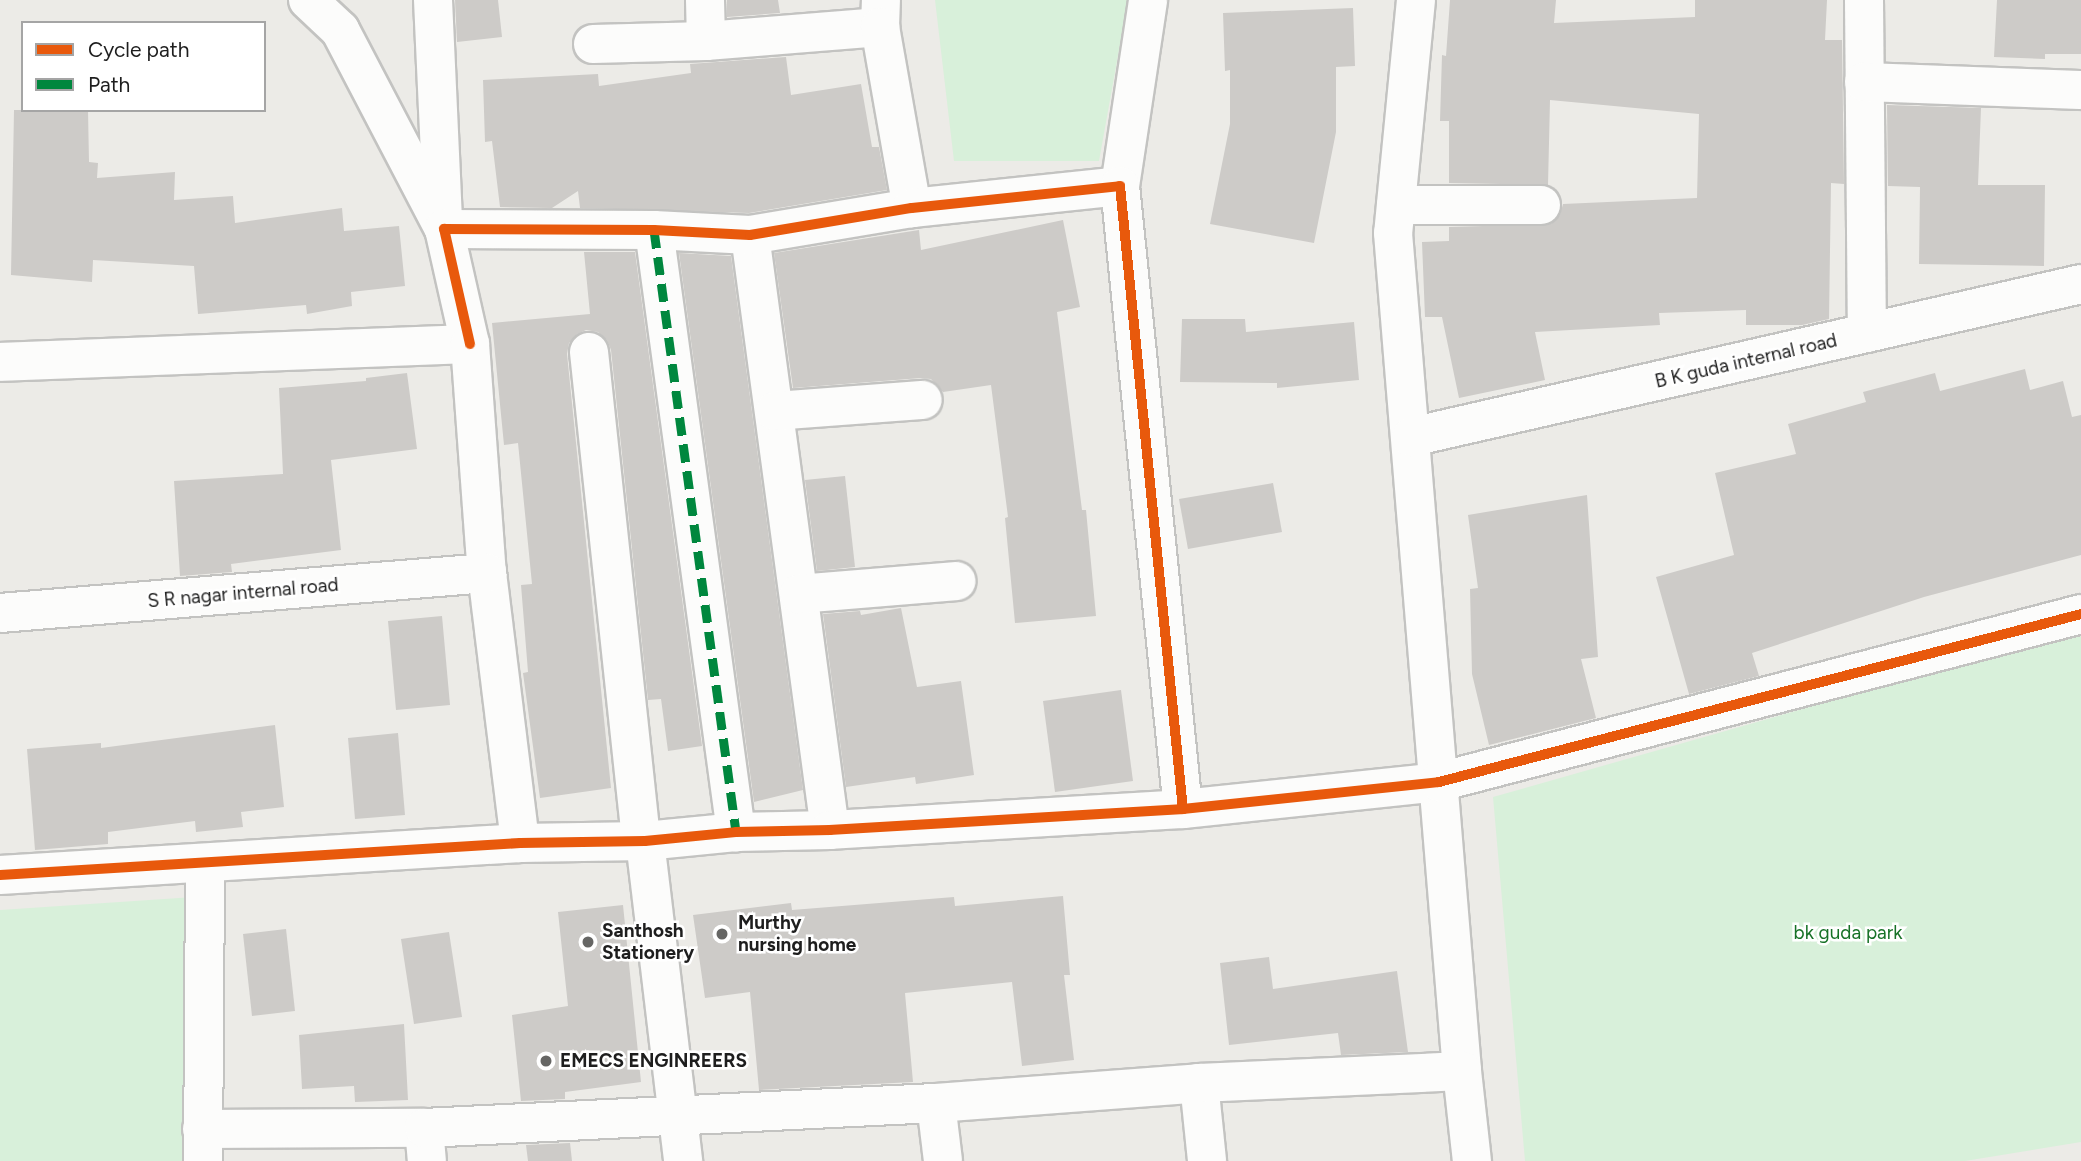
<!DOCTYPE html>
<style>
body{margin:0}
#map{position:relative;width:2081px;height:1161px;overflow:hidden;background:#ecebe7;font-family:Figtree,sans-serif}
div>[style]{position:absolute}
[style*='--x']{left:calc(var(--x)*1px);top:calc(var(--y)*1px);width:calc(var(--w)*1px);rotate:calc(var(--a)*1deg)}
.park>*{inset:0;background:#d8f0da}
.building>*{inset:0;background:#cdcbc8}
.roads{filter:drop-shadow(2px 0 #c3c3c1) drop-shadow(-2px 0 #c3c3c1) drop-shadow(0 2px #c3c3c1) drop-shadow(0 -2px #c3c3c1)}
.minor>*{height:38px;margin:-19px;padding:0 19px;transform-origin:19px;border-radius:19px;background:#fcfcfb}
.quiet>*{height:9px;margin-top:-4.5px;transform-origin:0;background:repeating-linear-gradient(90deg,#00873e 0 18px,transparent 0 27px)}
.cycleway>*{height:10px;margin:-5px;padding:0 5px;transform-origin:5px;border-radius:5px;background:#e8590c}
.dots>*{width:19px;height:19px;translate:-50% -50%;box-sizing:border-box;border:4px solid #fff;border-radius:50%}
span{translate:-50% -50%;white-space:nowrap;text-align:center;line-height:1.15;-webkit-text-stroke:5px #fff;paint-order:stroke}
.street-label{font-size:19px;color:#1e1e1e}
.poi-label{font-size:19px;color:#1e1e1e;font-weight:700}
.left{translate:0 -50%;text-align:left}
.park-label{font-size:19px;color:#177227}
.legend{position:absolute;left:21px;top:21px;width:245px;height:91px;box-sizing:border-box;background:#fff;border:2px solid #a5a5a5;margin:0;padding:9px 12px;list-style:none;font-size:21px;color:#1e1e1e}
.legend li{display:flex;align-items:center;gap:14px;height:35px}
.legend b{width:35px;border:2px solid #a5a5a5}
</style>
<div id="map">
<div class="park">
<div style="clip-path:polygon(935px 0,1128px 0,1099px 161px,954px 161px)"></div>
<div style="clip-path:polygon(2081px 630px,2081px 1142px,1965px 1161px,1525px 1161px,1493px 797px)"></div>
<div style="clip-path:polygon(209px 896px,209px 1161px,0 1161px,0 910px)"></div>
</div>
<div class="building">
<div style="clip-path:polygon(455px 0,498px 0,502px 37px,457px 42px)"></div>
<div style="clip-path:polygon(727px 0,778px 0,780px 13px,727px 17px)"></div>
<div style="clip-path:polygon(1450px 0,1556px 0,1554px 23px,1695px 17px,1695px 0,1827px 0,1825px 40px,1842px 40px,1844px 184px,1831px 183px,1829px 319px,1802px 325px,1746px 325px,1746px 310px,1659px 313px,1660px 325px,1535px 332px,1545px 380px,1459px 398px,1442px 317px,1425px 317px,1422px 242px,1449px 241px,1449px 227px,1551px 224px,1560px 215px,1563px 204px,1697px 198px,1699px 114px,1550px 100px,1548px 185px,1449px 183px,1449px 121px,1440px 121px,1442px 55px,1446px 56px)"></div>
<div style="clip-path:polygon(1997px 0,2081px 0,2081px 54px,2045px 54px,2045px 59px,1994px 57px)"></div>
<div style="clip-path:polygon(1353px 8px,1355px 66px,1336px 67px,1336px 132px,1314px 243px,1210px 224px,1230px 124px,1230px 70px,1225px 71px,1223px 13px)"></div>
<div style="clip-path:polygon(786px 57px,791px 95px,861px 84px,872px 147px,879px 147px,887px 190px,749px 213px,580px 208px,578px 191px,552px 208px,500px 207px,492px 141px,485px 142px,483px 80px,598px 74px,599px 86px,691px 73px,690px 64px)"></div>
<div style="clip-path:polygon(1887px 105px,1981px 108px,1978px 185px,2045px 185px,2044px 266px,1919px 264px,1920px 187px,1888px 186px)"></div>
<div style="clip-path:polygon(14px 110px,88px 110px,89px 162px,98px 163px,97px 178px,175px 172px,174px 200px,233px 196px,235px 223px,342px 208px,344px 231px,399px 226px,405px 286px,351px 292px,352px 306px,307px 314px,306px 305px,198px 314px,194px 266px,93px 260px,92px 282px,11px 275px)"></div>
<div style="clip-path:polygon(1063px 220px,1080px 307px,1057px 312px,1082px 510px,1086px 510px,1096px 616px,1015px 623px,1005px 518px,1008px 517px,991px 385px,943px 392px,931px 379px,921px 378px,793px 388px,774px 253px,919px 230px,921px 250px)"></div>
<div style="clip-path:polygon(584px 252px,635px 252px,702px 746px,668px 751px,661px 699px,648px 700px,611px 350px,607px 340px,598px 332px,586px 330px,577px 334px,569px 343px,567px 354px,611px 788px,540px 798px,523px 673px,528px 672px,521px 585px,532px 584px,518px 443px,504px 445px,492px 323px,590px 314px)"></div>
<div style="clip-path:polygon(679px 253px,731px 256px,803px 790px,754px 802px)"></div>
<div style="clip-path:polygon(1182px 319px,1245px 319px,1246px 332px,1354px 322px,1359px 380px,1277px 388px,1277px 383px,1180px 382px)"></div>
<div style="clip-path:polygon(2025px 369px,2030px 390px,2063px 381px,2072px 417px,2081px 415px,2081px 555px,1924px 597px,1752px 653px,1759px 676px,1689px 694px,1656px 577px,1734px 555px,1715px 473px,1796px 454px,1788px 424px,1866px 402px,1863px 392px,1935px 373px,1940px 391px)"></div>
<div style="clip-path:polygon(407px 373px,417px 449px,331px 460px,341px 550px,231px 564px,232px 572px,180px 576px,174px 481px,283px 474px,279px 388px,366px 381px,366px 378px)"></div>
<div style="clip-path:polygon(845px 476px,855px 567px,817px 571px,805px 480px)"></div>
<div style="clip-path:polygon(1273px 483px,1282px 532px,1188px 549px,1179px 499px)"></div>
<div style="clip-path:polygon(1587px 495px,1598px 657px,1581px 659px,1596px 718px,1489px 745px,1472px 674px,1470px 589px,1478px 588px,1468px 515px)"></div>
<div style="clip-path:polygon(901px 608px,917px 687px,961px 681px,974px 775px,916px 784px,915px 777px,846px 787px,823px 614px,860px 611px,861px 615px)"></div>
<div style="clip-path:polygon(442px 616px,450px 705px,396px 710px,388px 621px)"></div>
<div style="clip-path:polygon(1121px 690px,1133px 781px,1055px 792px,1043px 701px)"></div>
<div style="clip-path:polygon(275px 725px,284px 807px,241px 812px,243px 827px,196px 832px,195px 821px,108px 832px,108px 844px,35px 850px,27px 749px,101px 743px,101px 748px)"></div>
<div style="clip-path:polygon(398px 733px,405px 815px,355px 819px,348px 738px)"></div>
<div style="clip-path:polygon(1063px 896px,1070px 975px,1064px 975px,1074px 1060px,1022px 1066px,1012px 982px,905px 993px,913px 1082px,759px 1090px,750px 992px,705px 998px,693px 915px,791px 903px,792px 910px,954px 897px,955px 906px)"></div>
<div style="clip-path:polygon(623px 905px,641px 1082px,565px 1092px,565px 1099px,521px 1101px,512px 1015px,568px 1006px,558px 912px)"></div>
<div style="clip-path:polygon(286px 929px,295px 1011px,252px 1016px,243px 934px)"></div>
<div style="clip-path:polygon(449px 932px,462px 1017px,414px 1024px,401px 939px)"></div>
<div style="clip-path:polygon(1269px 957px,1273px 989px,1397px 971px,1408px 1052px,1341px 1055px,1338px 1033px,1229px 1045px,1220px 963px)"></div>
<div style="clip-path:polygon(404px 1024px,408px 1100px,355px 1102px,354px 1086px,302px 1089px,299px 1035px)"></div>
<div style="clip-path:polygon(570px 1143px,572px 1161px,528px 1161px,526px 1145px)"></div>
</div>
<div class="roads">
<div class="minor">
<div style="--x:308;--y:0;--w:44;--a:43.2"></div>
<div style="--x:340;--y:30;--w:225;--a:62.4"></div>
<div style="--x:433;--y:0;--w:218;--a:87.4"></div>
<div style="--x:705;--y:0;--w:41;--a:88.6"></div>
<div style="--x:706;--y:41;--w:175;--a:-4.6"></div>
<div style="--x:880;--y:27;--w:27;--a:-88"></div>
<div style="--x:1416;--y:0;--w:234;--a:95.6"></div>
<div style="--x:1393;--y:233;--w:841;--a:85.29"></div>
<div style="--x:1462;--y:1071;--w:91;--a:83.7"></div>
<div style="--x:1864;--y:0;--w:333;--a:89.5"></div>
<div style="--x:880;--y:27;--w:184;--a:80"></div>
<div style="--x:593;--y:44;--w:113;--a:-1.5"></div>
<div style="--x:1864;--y:82;--w:217;--a:2.1"></div>
<div style="--x:1120;--y:186;--w:188;--a:-81.4"></div>
<div style="--x:1396;--y:205;--w:145;--a:0"></div>
<div style="--x:654;--y:230;--w:608;--a:82.24"></div>
<div style="--x:750;--y:235;--w:600;--a:82.34"></div>
<div style="--x:470;--y:344;--w:118;--a:-102.7"></div>
<div style="--x:444;--y:229;--w:210;--a:0.3"></div>
<div style="--x:654;--y:230;--w:96;--a:3"></div>
<div style="--x:750;--y:235;--w:164;--a:-9.5"></div>
<div style="--x:912;--y:208;--w:209;--a:-6"></div>
<div style="--x:1120;--y:186;--w:626;--a:84.23"></div>
<div style="--x:589;--y:352;--w:492;--a:83.9"></div>
<div style="--x:0;--y:362;--w:470;--a:-2.2"></div>
<div style="--x:470;--y:344;--w:230;--a:85.8"></div>
<div style="--x:487;--y:573;--w:272;--a:83"></div>
<div style="--x:775;--y:411;--w:148;--a:-4.3"></div>
<div style="--x:1411;--y:437;--w:687;--a:-12.86"></div>
<div style="--x:799;--y:594;--w:158;--a:-4.7"></div>
<div style="--x:0;--y:613;--w:489;--a:-4.7"></div>
<div style="--x:645;--y:841;--w:322;--a:83.2"></div>
<div style="--x:0;--y:875;--w:521;--a:-3.52"></div>
<div style="--x:520;--y:843;--w:125;--a:-0.9"></div>
<div style="--x:645;--y:841;--w:91;--a:-5.6"></div>
<div style="--x:736;--y:832;--w:94;--a:-1.2"></div>
<div style="--x:830;--y:830;--w:354;--a:-3.4"></div>
<div style="--x:1183;--y:809;--w:257;--a:-6"></div>
<div style="--x:1439;--y:782;--w:664;--a:-14.66"></div>
<div style="--x:1199;--y:1083;--w:78;--a:84.1"></div>
<div style="--x:424;--y:1128;--w:33;--a:85"></div>
<div style="--x:202;--y:1129;--w:222;--a:-0.3"></div>
<div style="--x:424;--y:1128;--w:513;--a:-2.8"></div>
<div style="--x:203;--y:1161;--w:298;--a:-89.6"></div>
<div style="--x:943;--y:1161;--w:58;--a:-96.9"></div>
<div style="--x:936;--y:1103;--w:264;--a:-4.3"></div>
<div style="--x:1199;--y:1083;--w:263;--a:-2.6"></div>
</div>
</div>
<div class="quiet">
<div style="--x:654;--y:230;--w:608;--a:82.24"></div>
</div>
<div class="cycleway">
<div style="--x:470;--y:344;--w:118;--a:-102.7"></div>
<div style="--x:444;--y:229;--w:210;--a:0.3"></div>
<div style="--x:654;--y:230;--w:96;--a:3"></div>
<div style="--x:750;--y:235;--w:164;--a:-9.5"></div>
<div style="--x:912;--y:208;--w:209;--a:-6"></div>
<div style="--x:1120;--y:186;--w:626;--a:84.23"></div>
<div style="--x:0;--y:875;--w:521;--a:-3.52"></div>
<div style="--x:520;--y:843;--w:125;--a:-0.9"></div>
<div style="--x:645;--y:841;--w:91;--a:-5.6"></div>
<div style="--x:736;--y:832;--w:94;--a:-1.2"></div>
<div style="--x:830;--y:830;--w:354;--a:-3.4"></div>
<div style="--x:1183;--y:809;--w:257;--a:-6"></div>
<div style="--x:1439;--y:782;--w:664;--a:-14.66"></div>
</div>
<div class="dots">
<div style="left:722px;top:934px;background:#666664"></div>
<div style="left:588px;top:942px;background:#666664"></div>
<div style="left:546px;top:1061px;background:#666664"></div>
</div>
<div class="street-label">
<span style="left:1746px;top:361px;rotate:-13deg">B K guda internal road</span>
<span style="left:243px;top:593px;rotate:-5deg">S R nagar internal road</span>
</div>
<div class="poi-label">
<span class="left" style="left:738px;top:934px">Murthy<br>nursing home</span>
<span class="left" style="left:602px;top:942px">Santhosh<br>Stationery</span>
<span class="left" style="left:560px;top:1061px">EMECS ENGINREERS</span>
</div>
<div class="park-label">
<span style="left:1848px;top:933px">bk guda park</span>
</div>
<ul class="legend">
<li><b style="height:9px;background:#e8590c"></b>Cycle path</li>
<li><b style="height:9px;background:#00873e"></b>Path</li>
</ul>
</div>
